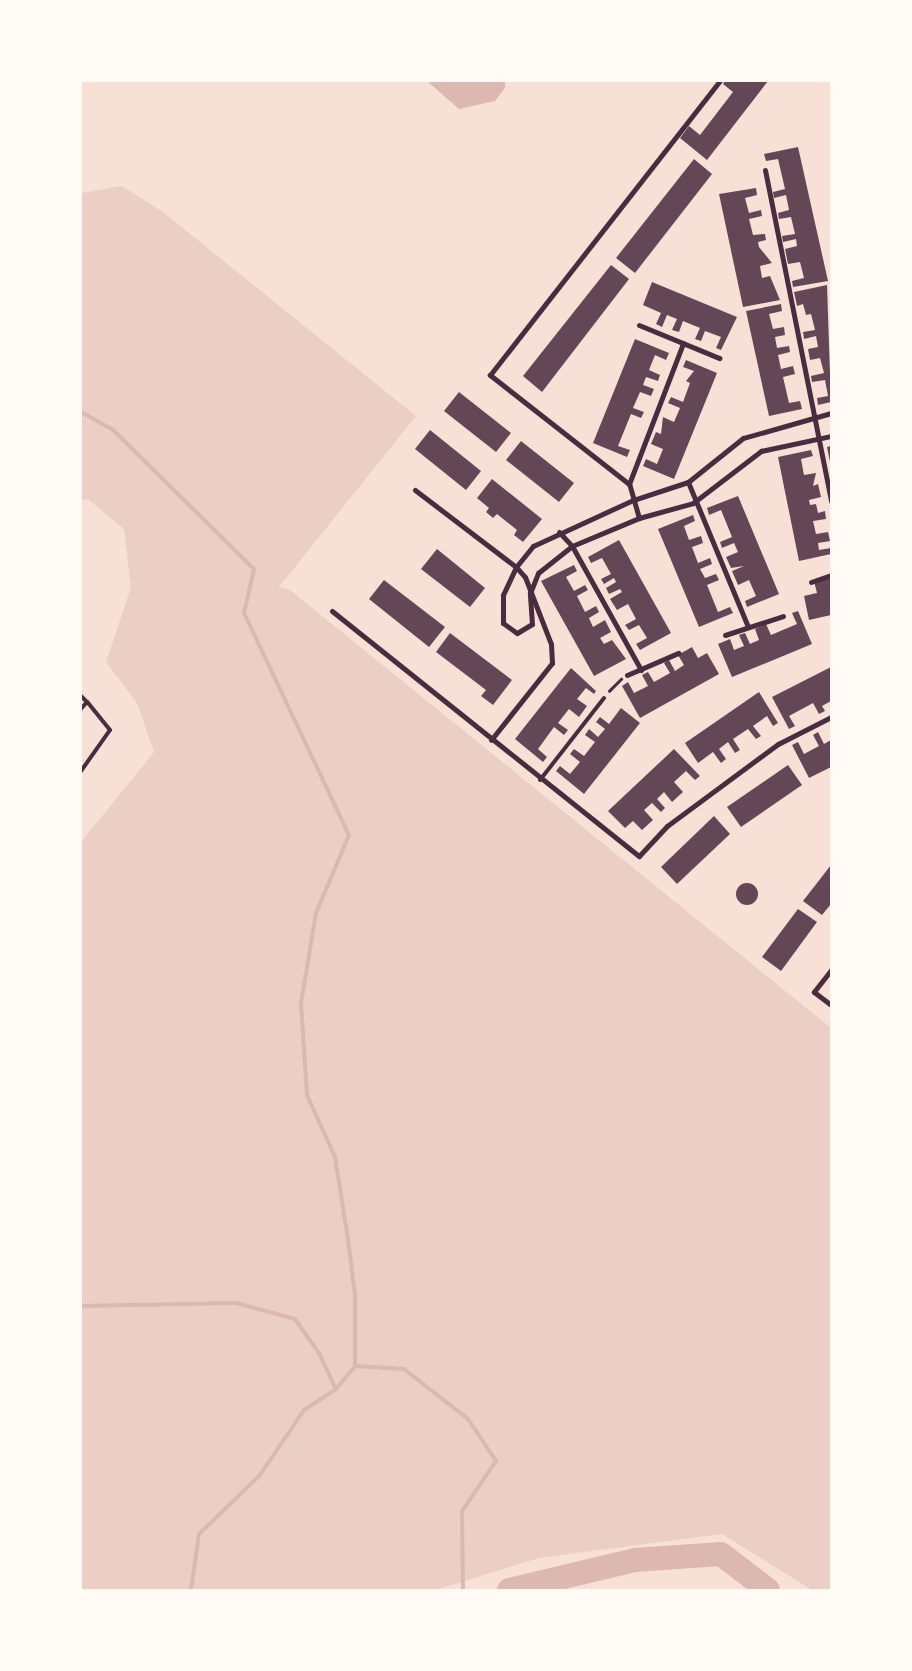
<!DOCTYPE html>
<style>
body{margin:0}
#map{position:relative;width:912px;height:1671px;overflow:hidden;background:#f7e1d7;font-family:Lora,serif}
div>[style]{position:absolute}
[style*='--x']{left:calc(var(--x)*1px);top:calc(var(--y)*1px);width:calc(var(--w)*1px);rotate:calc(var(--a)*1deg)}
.green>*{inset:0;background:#ebcfc5}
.water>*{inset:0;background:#dcb8b0}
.stream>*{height:4px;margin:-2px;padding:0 2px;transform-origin:2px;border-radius:2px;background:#dcb8b0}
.river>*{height:24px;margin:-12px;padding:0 12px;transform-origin:12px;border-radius:12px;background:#dcb8b0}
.building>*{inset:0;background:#644757}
.round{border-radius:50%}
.path>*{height:2.5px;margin:-1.25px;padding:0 1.25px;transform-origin:1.25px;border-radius:1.25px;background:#4a2c40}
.service>*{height:4px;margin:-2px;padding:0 2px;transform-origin:2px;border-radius:2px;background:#4a2c40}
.minor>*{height:5px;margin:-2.5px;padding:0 2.5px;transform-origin:2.5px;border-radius:2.5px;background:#4a2c40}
span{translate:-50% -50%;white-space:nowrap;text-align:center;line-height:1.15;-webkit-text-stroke:5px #fffaf5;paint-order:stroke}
.frame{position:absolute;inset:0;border:82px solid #fffaf5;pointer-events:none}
</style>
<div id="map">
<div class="green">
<div style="clip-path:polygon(122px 186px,163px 212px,416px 416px,279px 587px,290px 590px,831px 1028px,831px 1590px,812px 1590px,722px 1534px,539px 1558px,435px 1590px,81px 1590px,81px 842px,154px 752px,137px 703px,106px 662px,131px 587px,124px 529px,88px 499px,81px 500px,81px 193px)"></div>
</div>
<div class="water">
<div style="clip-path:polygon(427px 81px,505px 81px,505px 88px,495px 101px,459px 109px)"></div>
</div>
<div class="stream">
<div style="--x:81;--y:412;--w:35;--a:29"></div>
<div style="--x:112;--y:429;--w:199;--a:44.6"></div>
<div style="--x:254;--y:569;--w:45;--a:102.8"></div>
<div style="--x:244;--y:613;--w:246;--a:64.7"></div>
<div style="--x:349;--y:835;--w:85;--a:112.9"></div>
<div style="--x:316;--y:913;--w:92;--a:99.4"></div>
<div style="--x:301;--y:1004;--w:91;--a:86.2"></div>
<div style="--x:307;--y:1095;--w:68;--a:65.7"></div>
<div style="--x:335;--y:1157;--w:83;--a:81"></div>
<div style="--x:348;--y:1239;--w:56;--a:82.9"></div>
<div style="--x:355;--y:1295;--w:71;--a:90"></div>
<div style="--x:81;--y:1306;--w:155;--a:-1.1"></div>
<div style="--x:236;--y:1303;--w:61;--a:15.2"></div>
<div style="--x:295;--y:1319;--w:42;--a:54.8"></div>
<div style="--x:319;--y:1353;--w:40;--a:65"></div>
<div style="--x:191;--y:1590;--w:57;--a:-81.9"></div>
<div style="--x:199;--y:1534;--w:85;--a:-44"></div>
<div style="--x:260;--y:1475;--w:78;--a:-55.9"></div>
<div style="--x:304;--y:1410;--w:38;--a:-33"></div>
<div style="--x:336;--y:1389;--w:30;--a:-50"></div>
<div style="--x:355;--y:1366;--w:49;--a:3.5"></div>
<div style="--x:404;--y:1369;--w:81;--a:38"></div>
<div style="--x:468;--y:1419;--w:50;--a:56.3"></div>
<div style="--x:496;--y:1461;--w:60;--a:124.2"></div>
<div style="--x:462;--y:1511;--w:79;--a:89.3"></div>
</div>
<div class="river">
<div style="--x:509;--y:1590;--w:130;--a:-13.4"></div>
<div style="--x:635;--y:1560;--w:86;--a:-4"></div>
<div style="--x:721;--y:1554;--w:59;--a:37.5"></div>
</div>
<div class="building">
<div style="clip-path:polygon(725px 81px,768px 81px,707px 160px,680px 138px,689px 126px,700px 135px,733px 92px,723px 84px)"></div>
<div style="clip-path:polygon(798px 147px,828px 281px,793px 287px,792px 281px,804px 278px,800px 262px,788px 264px,785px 249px,797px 246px,796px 239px,783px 242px,782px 236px,795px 234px,791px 217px,779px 219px,778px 213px,789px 210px,786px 195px,774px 198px,773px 192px,785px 189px,778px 159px,766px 161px,764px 154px)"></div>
<div style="clip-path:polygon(694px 159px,712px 174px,635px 273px,616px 258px)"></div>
<div style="clip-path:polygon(756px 188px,757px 195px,745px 198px,749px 213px,761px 210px,762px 216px,749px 219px,753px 235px,765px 234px,766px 240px,758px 242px,759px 247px,772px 263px,760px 266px,762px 278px,770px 276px,780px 300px,743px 307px,719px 194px)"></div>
<div style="clip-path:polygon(611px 265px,629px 279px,542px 392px,523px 376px)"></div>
<div style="clip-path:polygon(652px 282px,737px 317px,721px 350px,716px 348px,721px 337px,705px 331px,701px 341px,695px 339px,700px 328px,683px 321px,679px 332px,672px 330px,677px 319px,667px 315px,662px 327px,656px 324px,661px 313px,643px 305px)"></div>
<div style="clip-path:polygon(827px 285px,831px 402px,818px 405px,817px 398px,828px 396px,825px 380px,812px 382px,811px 376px,824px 373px,820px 358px,810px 360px,808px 349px,818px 347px,816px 336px,804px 339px,803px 332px,815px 330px,811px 314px,806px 315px,803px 304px,797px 306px,794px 292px)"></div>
<div style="clip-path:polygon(781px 304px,782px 311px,769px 314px,773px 329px,784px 327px,785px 335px,775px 337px,777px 348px,789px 346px,790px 352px,778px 355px,781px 369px,793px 366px,795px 374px,783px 377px,789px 403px,800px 401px,802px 409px,769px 416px,746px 311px)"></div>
<div style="clip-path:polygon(635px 339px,669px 353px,666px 360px,655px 355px,649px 370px,660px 375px,658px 381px,646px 377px,643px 385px,654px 389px,651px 396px,640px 392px,633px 408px,644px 412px,641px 418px,631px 414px,618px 446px,630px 450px,627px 457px,593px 443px)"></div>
<div style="clip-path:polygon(686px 360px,717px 373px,674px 479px,643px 466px,646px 459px,657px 464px,663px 449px,651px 444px,656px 432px,661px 434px,663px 417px,674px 422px,680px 408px,668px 403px,671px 397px,683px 402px,690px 383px,686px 381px,694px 371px,683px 367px)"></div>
<div style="clip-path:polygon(459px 392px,511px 433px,496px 452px,444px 411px)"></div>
<div style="clip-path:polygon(430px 430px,481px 471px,466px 490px,415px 449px)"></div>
<div style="clip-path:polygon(521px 441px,574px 483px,559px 502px,506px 460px)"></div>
<div style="clip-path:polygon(831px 446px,831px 462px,830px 462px,827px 447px)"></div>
<div style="clip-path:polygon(811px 450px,813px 456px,801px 459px,804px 475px,816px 473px,813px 486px,818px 484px,821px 497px,809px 500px,810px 505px,816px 504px,818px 513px,825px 511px,826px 519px,813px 521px,816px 534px,828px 532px,830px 541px,818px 543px,819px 550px,831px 548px,831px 554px,799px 561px,778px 457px)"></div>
<div style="clip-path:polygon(492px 479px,542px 519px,523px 542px,514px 535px,517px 530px,497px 514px,493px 518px,486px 512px,489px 508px,477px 498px)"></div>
<div style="clip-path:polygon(738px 496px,779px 594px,747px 607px,745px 601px,756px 596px,749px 580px,738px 585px,732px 571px,744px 566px,731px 568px,726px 557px,738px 552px,734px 543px,722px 548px,720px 542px,732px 537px,721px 510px,709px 515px,707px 508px)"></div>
<div style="clip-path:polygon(693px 515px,695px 521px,684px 526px,689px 540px,701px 536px,703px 543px,692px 547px,698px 563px,710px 558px,712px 564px,700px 569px,705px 578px,716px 574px,719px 580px,707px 585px,718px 612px,730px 607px,733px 613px,699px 627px,658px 529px)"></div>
<div style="clip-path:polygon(619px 540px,671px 633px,640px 650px,636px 644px,647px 638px,639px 625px,629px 630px,625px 625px,636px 619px,628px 604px,617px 610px,610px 599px,622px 592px,620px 589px,609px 594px,606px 588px,616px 582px,614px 578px,604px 584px,601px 579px,611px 574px,602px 558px,591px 563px,588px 557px)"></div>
<div style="clip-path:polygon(437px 549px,485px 588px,470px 607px,421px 569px)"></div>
<div style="clip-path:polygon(574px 565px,577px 571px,566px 577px,574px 591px,585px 585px,588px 590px,577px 596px,585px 612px,596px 606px,599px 612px,589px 618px,593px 627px,605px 620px,611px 632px,600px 638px,604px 644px,612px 640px,626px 659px,594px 676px,541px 581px)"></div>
<div style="clip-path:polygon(831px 577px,831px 615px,809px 620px,804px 596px,817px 593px,814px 581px)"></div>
<div style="clip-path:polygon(384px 580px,445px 627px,429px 647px,369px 599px)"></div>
<div style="clip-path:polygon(798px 611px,812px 644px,732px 677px,718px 644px,730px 639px,734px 650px,744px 646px,739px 635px,745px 633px,750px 644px,759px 640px,755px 629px,766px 624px,771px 635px,797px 624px,792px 613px)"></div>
<div style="clip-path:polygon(450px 633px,512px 680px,493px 705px,481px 696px,486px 690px,436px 652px)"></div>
<div style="clip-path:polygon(692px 647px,698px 658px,707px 653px,719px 674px,640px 718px,622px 686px,628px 682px,634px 693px,648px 686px,642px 675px,648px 672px,654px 682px,670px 673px,664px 663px,669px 660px,675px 671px,684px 665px,678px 655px)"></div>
<div style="clip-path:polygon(831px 667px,831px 701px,822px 706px,825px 711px,819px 714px,813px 703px,789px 716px,795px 726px,789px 729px,772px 697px)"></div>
<div style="clip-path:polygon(571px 668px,596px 691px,594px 694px,586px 688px,577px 699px,587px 706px,579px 717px,569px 709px,558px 723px,568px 730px,564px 735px,554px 727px,538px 749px,547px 757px,543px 762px,515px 739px)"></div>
<div style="clip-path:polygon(759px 692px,778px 723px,773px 726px,767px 716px,753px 726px,761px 736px,756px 739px,748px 729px,733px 739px,740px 750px,735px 753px,728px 742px,719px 749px,726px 759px,721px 763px,713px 752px,698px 763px,685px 743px)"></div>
<div style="clip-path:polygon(621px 708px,640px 723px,584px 794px,556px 771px,560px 766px,570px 774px,580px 762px,570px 754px,574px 749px,584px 756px,595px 742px,585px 735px,589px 729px,598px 737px,605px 729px,596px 722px,600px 717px,609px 724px)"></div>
<div style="clip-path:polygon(818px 732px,824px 744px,831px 740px,831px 767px,809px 778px,792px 745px,798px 742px,804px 754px,819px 746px,813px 735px)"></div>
<div style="clip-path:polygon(674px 749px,700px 776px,695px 780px,686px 771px,674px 782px,683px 792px,672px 802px,664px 792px,657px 799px,665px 808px,661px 812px,652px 803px,644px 810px,653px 820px,642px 830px,633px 821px,625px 828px,608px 811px)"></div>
<div style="clip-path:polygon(788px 765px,802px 785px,741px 827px,727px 807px)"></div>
<div style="clip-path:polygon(714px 816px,730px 834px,677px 884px,661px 867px)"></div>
<div style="clip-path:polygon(831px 865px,831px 904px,822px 915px,803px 901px)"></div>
<div class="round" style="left:736px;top:883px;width:22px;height:22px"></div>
<div style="clip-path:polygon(798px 909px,817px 922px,781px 971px,762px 957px)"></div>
</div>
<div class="path">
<div style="--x:609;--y:691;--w:17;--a:-45"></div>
</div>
<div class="service">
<div style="--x:81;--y:696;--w:8;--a:45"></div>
<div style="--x:87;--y:702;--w:9;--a:131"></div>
<div style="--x:81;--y:771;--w:50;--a:-54.7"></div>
<div style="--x:110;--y:730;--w:36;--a:-129"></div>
<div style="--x:540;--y:780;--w:104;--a:-52"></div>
</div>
<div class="minor">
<div style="--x:765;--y:170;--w:338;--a:78.7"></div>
<div style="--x:639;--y:325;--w:87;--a:22.4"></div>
<div style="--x:831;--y:413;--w:91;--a:164.1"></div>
<div style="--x:743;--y:438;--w:70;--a:141.3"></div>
<div style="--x:688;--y:482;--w:58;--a:161.9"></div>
<div style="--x:633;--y:500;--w:110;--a:155.3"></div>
<div style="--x:533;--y:546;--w:27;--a:129"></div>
<div style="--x:516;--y:567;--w:31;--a:115"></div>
<div style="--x:503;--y:595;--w:28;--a:90"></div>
<div style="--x:503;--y:623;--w:17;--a:36"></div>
<div style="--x:517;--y:633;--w:17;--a:-31"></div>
<div style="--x:532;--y:624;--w:31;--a:-94"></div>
<div style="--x:530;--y:593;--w:22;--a:-68"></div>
<div style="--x:538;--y:573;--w:43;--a:-38.5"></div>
<div style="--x:572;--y:546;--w:73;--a:-22.7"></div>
<div style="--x:639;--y:518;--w:56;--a:-15.5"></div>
<div style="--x:693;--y:503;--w:86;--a:-37.4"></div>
<div style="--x:761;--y:451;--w:72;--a:-12.1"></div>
<div style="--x:688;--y:482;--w:157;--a:67.5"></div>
<div style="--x:629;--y:484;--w:151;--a:-69"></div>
<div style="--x:415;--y:490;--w:127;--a:37.3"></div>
<div style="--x:516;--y:567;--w:13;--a:48"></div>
<div style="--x:525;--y:577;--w:72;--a:68.8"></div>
<div style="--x:551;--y:644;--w:19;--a:87"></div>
<div style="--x:552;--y:663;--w:98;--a:128.4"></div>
<div style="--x:639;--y:518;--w:35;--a:-106"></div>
<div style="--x:629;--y:484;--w:177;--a:-141.9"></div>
<div style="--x:490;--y:375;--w:373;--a:-52"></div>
<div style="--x:559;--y:532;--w:19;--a:47"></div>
<div style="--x:572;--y:546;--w:142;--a:60.9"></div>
<div style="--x:811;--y:582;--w:21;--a:-19"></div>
<div style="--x:332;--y:611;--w:393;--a:38.6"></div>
<div style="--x:639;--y:856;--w:41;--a:-47"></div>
<div style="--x:667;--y:826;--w:138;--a:-36.5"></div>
<div style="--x:778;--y:744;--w:59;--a:-27"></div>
<div style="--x:725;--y:635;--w:61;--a:-18.1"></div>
<div style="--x:627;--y:675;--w:56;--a:-23.3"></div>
<div style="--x:831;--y:970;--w:28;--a:128"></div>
<div style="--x:814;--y:992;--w:21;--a:37"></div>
</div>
<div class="frame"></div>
</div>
